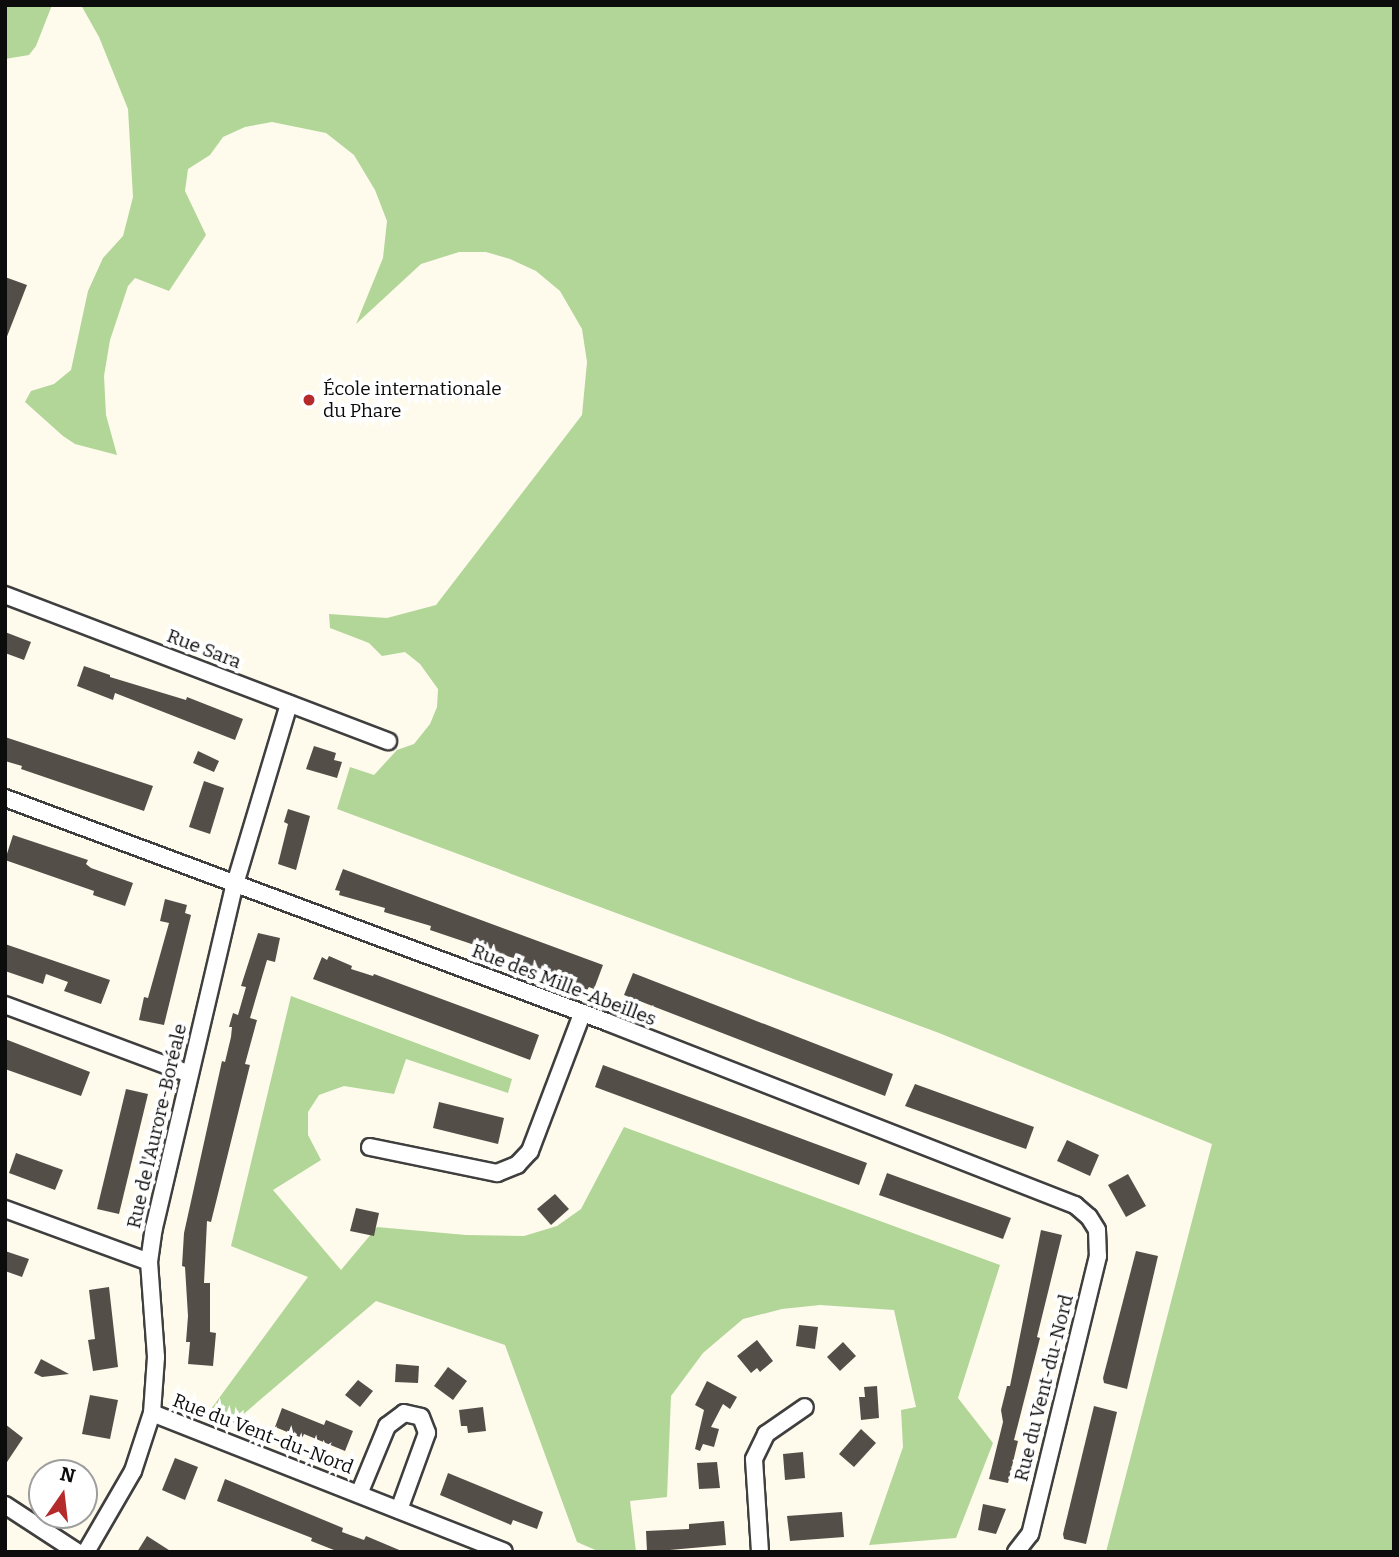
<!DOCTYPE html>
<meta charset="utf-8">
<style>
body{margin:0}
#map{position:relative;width:1399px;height:1557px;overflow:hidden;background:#fefbec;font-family:Bitter,serif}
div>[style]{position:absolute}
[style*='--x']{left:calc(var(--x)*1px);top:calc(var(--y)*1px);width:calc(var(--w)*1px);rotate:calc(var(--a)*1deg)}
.forest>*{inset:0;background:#b1d698}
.building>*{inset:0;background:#544e49}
.roads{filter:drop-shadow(2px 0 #3f3f3f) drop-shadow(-2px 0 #3f3f3f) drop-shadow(0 2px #3f3f3f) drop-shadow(0 -2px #3f3f3f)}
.minor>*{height:16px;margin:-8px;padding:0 8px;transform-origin:8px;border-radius:8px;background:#fff}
.dots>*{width:19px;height:19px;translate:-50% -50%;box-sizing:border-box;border:4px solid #fff;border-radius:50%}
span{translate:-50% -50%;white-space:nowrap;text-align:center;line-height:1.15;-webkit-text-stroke:7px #fff;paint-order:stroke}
.poi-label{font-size:19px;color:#0c0c0c}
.left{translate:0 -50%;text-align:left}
.street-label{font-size:19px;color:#0c0c0c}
.frame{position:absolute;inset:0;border:7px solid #0c0c0c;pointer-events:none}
.north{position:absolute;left:28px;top:1459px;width:70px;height:70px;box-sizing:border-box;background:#fff;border:2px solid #9e9e9e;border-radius:50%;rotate:14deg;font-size:19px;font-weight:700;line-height:28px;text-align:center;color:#0c0c0c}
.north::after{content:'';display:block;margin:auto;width:24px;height:32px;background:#b52b2c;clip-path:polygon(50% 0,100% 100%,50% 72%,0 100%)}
</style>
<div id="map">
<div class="forest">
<div style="clip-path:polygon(5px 5px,52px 5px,36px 46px,29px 55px,5px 59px)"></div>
<div style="clip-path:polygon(81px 5px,1394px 5px,1394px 1552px,1106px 1552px,1212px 1144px,939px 1033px,337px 809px,350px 767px,374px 775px,397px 750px,414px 744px,430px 724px,437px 707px,438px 689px,420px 664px,405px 652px,382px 656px,369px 643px,330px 628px,329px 614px,387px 618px,436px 605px,582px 415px,587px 362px,582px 329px,560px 291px,536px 271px,510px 259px,486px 252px,459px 252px,421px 264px,356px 324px,383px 258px,387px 221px,375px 190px,354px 155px,326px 133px,272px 122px,245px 127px,223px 137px,210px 155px,188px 169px,185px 191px,206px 235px,169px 291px,135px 278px,128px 286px,110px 340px,104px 376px,106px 415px,117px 455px,75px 444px,63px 436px,25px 402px,31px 391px,54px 384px,71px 370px,88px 291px,103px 258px,123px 236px,133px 197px,128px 109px,99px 37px)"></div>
<div style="clip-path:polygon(291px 996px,512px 1079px,508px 1093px,406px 1059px,394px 1094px,344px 1086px,319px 1095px,308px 1112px,308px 1135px,321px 1160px,273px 1190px,341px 1270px,377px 1227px,466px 1235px,524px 1236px,557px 1226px,581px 1209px,624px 1127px,1000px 1265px,958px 1398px,993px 1443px,956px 1538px,869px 1545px,903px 1447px,901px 1410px,916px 1407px,894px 1310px,820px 1305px,782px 1309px,743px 1319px,703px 1353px,671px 1396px,667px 1497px,630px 1501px,636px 1552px,600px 1552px,577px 1542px,505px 1345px,376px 1301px,233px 1423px,211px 1409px,308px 1277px,231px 1246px)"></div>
</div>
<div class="building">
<div style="clip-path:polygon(5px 277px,27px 285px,6px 339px,5px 339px)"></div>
<div style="clip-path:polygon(5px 632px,31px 642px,24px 660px,5px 653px)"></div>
<div style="clip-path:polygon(84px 666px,110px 675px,110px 677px,186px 700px,187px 697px,243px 719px,235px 740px,115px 693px,113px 700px,77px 686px)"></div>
<div style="clip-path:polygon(5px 737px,153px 786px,144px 811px,21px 769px,22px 766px,5px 761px)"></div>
<div style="clip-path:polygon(314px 746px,336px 753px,334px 760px,342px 762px,337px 778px,306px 769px)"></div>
<div style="clip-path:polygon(198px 751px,219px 761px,214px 772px,193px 763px)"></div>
<div style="clip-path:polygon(204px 781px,224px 788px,210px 834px,189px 827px)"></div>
<div style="clip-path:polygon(288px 809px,310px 816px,296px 870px,278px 864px,288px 824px,284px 822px)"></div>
<div style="clip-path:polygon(13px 835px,88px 860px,86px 864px,91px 868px,133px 883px,125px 906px,93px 895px,94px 891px,5px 860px)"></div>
<div style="clip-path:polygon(343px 869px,603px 965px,594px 989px,589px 987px,587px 990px,546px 969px,545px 973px,521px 964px,522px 961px,430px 930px,431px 926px,384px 912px,385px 908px,339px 895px,340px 891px,335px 890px)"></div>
<div style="clip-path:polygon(165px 899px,187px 905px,185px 913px,191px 915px,164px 1025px,139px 1020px,144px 997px,148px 998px,169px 923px,160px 921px)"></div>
<div style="clip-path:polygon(258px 933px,280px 938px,275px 962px,267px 960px,250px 1018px,257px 1020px,245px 1064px,250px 1065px,211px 1222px,207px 1221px,204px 1283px,210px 1283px,210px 1332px,216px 1333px,213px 1366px,188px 1364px,190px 1342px,186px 1342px,188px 1316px,185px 1267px,182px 1266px,184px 1233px,222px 1061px,225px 1062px,231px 1037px,232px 1027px,229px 1027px,233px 1013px,238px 1015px,246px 987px,241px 986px)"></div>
<div style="clip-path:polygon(5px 944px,110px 980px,101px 1004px,64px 991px,68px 982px,46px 974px,43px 984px,5px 971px)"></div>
<div style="clip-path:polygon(329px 956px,352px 966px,351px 969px,373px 976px,374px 974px,539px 1035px,530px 1060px,313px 979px,322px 957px,327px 960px)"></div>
<div style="clip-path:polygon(633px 973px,893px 1074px,885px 1096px,624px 995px)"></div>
<div style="clip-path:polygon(5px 1039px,90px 1072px,81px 1096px,5px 1069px)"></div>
<div style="clip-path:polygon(603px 1065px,867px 1163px,859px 1185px,595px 1087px)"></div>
<div style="clip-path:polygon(915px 1084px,1034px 1127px,1026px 1149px,905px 1106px)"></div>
<div style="clip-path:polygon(126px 1089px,148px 1094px,119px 1214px,97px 1209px)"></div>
<div style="clip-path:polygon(439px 1102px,504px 1118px,498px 1144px,433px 1128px)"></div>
<div style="clip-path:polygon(1067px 1140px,1099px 1155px,1090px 1176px,1057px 1161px)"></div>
<div style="clip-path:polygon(16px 1153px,63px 1170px,55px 1190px,9px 1173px)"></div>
<div style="clip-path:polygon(887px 1173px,1011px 1218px,1003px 1239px,879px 1195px)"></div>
<div style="clip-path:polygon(1128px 1174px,1146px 1206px,1126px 1217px,1108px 1185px)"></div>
<div style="clip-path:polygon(555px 1194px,569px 1209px,551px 1225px,537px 1209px)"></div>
<div style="clip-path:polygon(356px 1208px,379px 1213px,374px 1236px,350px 1231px)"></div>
<div style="clip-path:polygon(1041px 1230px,1062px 1235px,1037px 1337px,1040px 1338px,1014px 1440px,1018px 1441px,1008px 1483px,989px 1479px,1003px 1422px,1001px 1410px,1007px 1386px,1010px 1386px)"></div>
<div style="clip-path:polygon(5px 1251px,29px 1259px,22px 1277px,5px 1271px)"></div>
<div style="clip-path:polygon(1136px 1251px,1158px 1256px,1127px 1389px,1104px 1383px,1103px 1378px)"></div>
<div style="clip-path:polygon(109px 1287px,118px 1367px,93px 1371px,88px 1340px,95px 1339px,89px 1290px)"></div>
<div style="clip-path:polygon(799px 1325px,818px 1327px,815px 1349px,796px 1346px)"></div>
<div style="clip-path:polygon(757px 1340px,773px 1361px,760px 1372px,757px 1368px,751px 1373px,737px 1356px)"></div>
<div style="clip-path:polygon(843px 1342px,856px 1356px,840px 1371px,827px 1357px)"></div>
<div style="clip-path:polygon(41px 1359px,69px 1374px,42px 1377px,34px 1373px)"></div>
<div style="clip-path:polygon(396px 1364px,419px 1366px,418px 1383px,395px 1382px)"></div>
<div style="clip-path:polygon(448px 1367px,467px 1381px,453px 1400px,434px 1386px)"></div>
<div style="clip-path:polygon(358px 1380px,373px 1391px,360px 1407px,345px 1395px)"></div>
<div style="clip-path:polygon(707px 1381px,737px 1397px,730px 1409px,723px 1404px,711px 1427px,719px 1429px,714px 1447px,703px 1444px,700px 1451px,695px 1449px,704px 1410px,695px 1405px)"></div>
<div style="clip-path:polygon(877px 1386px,879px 1418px,861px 1420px,859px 1397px,865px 1397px,864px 1387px)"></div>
<div style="clip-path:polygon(90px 1395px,118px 1400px,110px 1439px,82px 1434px)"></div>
<div style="clip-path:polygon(1094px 1406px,1117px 1412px,1086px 1544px,1064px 1539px,1063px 1534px)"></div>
<div style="clip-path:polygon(483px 1407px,486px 1431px,468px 1433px,467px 1426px,461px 1426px,459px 1410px)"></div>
<div style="clip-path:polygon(282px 1408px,324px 1425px,326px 1420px,353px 1431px,345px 1451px,304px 1434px,302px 1438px,275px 1427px)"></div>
<div style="clip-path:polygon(5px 1424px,23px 1438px,5px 1465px)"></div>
<div style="clip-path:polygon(861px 1429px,876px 1443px,854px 1467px,839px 1454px)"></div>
<div style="clip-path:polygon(803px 1452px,805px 1478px,785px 1480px,783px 1454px)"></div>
<div style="clip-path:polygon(175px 1458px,198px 1467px,185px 1500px,162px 1490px)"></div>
<div style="clip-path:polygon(717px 1462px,720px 1488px,699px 1489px,697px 1463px)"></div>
<div style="clip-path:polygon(448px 1473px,543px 1512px,537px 1529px,513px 1520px,511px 1525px,440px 1495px)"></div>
<div style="clip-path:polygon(225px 1479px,343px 1528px,342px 1532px,364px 1540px,366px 1536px,404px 1552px,339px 1552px,311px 1541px,312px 1538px,217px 1501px)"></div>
<div style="clip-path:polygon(983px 1504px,1006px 1509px,996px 1534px,978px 1530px)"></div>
<div style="clip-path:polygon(842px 1512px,844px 1537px,790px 1541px,787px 1516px)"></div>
<div style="clip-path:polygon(724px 1521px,726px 1545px,647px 1552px,646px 1531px,689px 1529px,689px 1524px)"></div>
<div style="clip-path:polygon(147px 1536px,172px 1552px,137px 1552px)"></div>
</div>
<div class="roads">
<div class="minor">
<div style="--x:5;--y:595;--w:410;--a:20.9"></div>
<div style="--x:5;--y:798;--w:642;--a:20.41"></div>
<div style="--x:607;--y:1022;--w:503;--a:21.36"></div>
<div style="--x:1075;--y:1205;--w:18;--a:41"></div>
<div style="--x:1089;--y:1217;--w:15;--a:58"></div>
<div style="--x:1097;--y:1230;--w:26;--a:88"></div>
<div style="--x:1098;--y:1256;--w:286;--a:103.7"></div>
<div style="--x:1030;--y:1534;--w:23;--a:128"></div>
<div style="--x:5;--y:1005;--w:197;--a:20.5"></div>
<div style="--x:370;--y:1147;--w:130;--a:11.6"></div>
<div style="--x:497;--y:1173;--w:22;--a:-22"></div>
<div style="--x:517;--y:1165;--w:19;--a:-47"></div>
<div style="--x:530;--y:1151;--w:147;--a:-69.2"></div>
<div style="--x:5;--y:1209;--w:153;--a:20.2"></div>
<div style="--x:152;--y:1413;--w:378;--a:21.5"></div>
<div style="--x:359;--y:1494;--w:74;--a:-67.6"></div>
<div style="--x:387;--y:1426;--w:21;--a:-37"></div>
<div style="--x:404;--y:1413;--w:17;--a:13"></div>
<div style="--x:421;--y:1417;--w:17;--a:69"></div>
<div style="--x:427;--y:1433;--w:82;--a:110"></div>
<div style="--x:5;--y:1505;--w:86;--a:33.1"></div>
<div style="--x:86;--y:1552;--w:94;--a:-59.9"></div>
<div style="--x:133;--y:1471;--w:61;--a:-71.9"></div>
<div style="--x:152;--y:1413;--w:56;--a:-85.9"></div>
<div style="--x:156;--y:1357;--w:95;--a:-94.2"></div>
<div style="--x:149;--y:1262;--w:34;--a:-82"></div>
<div style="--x:154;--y:1228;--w:353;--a:-76.8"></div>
<div style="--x:235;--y:884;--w:188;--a:-73.3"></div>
<div style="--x:760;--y:1552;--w:93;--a:-93.7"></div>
<div style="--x:754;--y:1459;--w:28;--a:-64"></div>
<div style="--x:766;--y:1434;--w:47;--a:-34.7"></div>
</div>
</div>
<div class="dots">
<div style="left:309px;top:400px;background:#b52b2c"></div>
</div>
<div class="poi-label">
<span class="left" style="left:323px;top:400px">École internationale<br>du Phare</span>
</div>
<div class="street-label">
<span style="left:204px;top:649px;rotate:21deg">Rue Sara</span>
<span style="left:564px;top:985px;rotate:21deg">Rue des Mille-Abeilles</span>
<span style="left:157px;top:1126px;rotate:-77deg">Rue de l'Aurore-Boréale</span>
<span style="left:1044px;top:1388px;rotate:-76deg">Rue du Vent-du-Nord</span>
<span style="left:263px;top:1434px;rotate:21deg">Rue du Vent-du-Nord</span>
</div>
<div class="frame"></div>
<div class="north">N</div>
</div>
